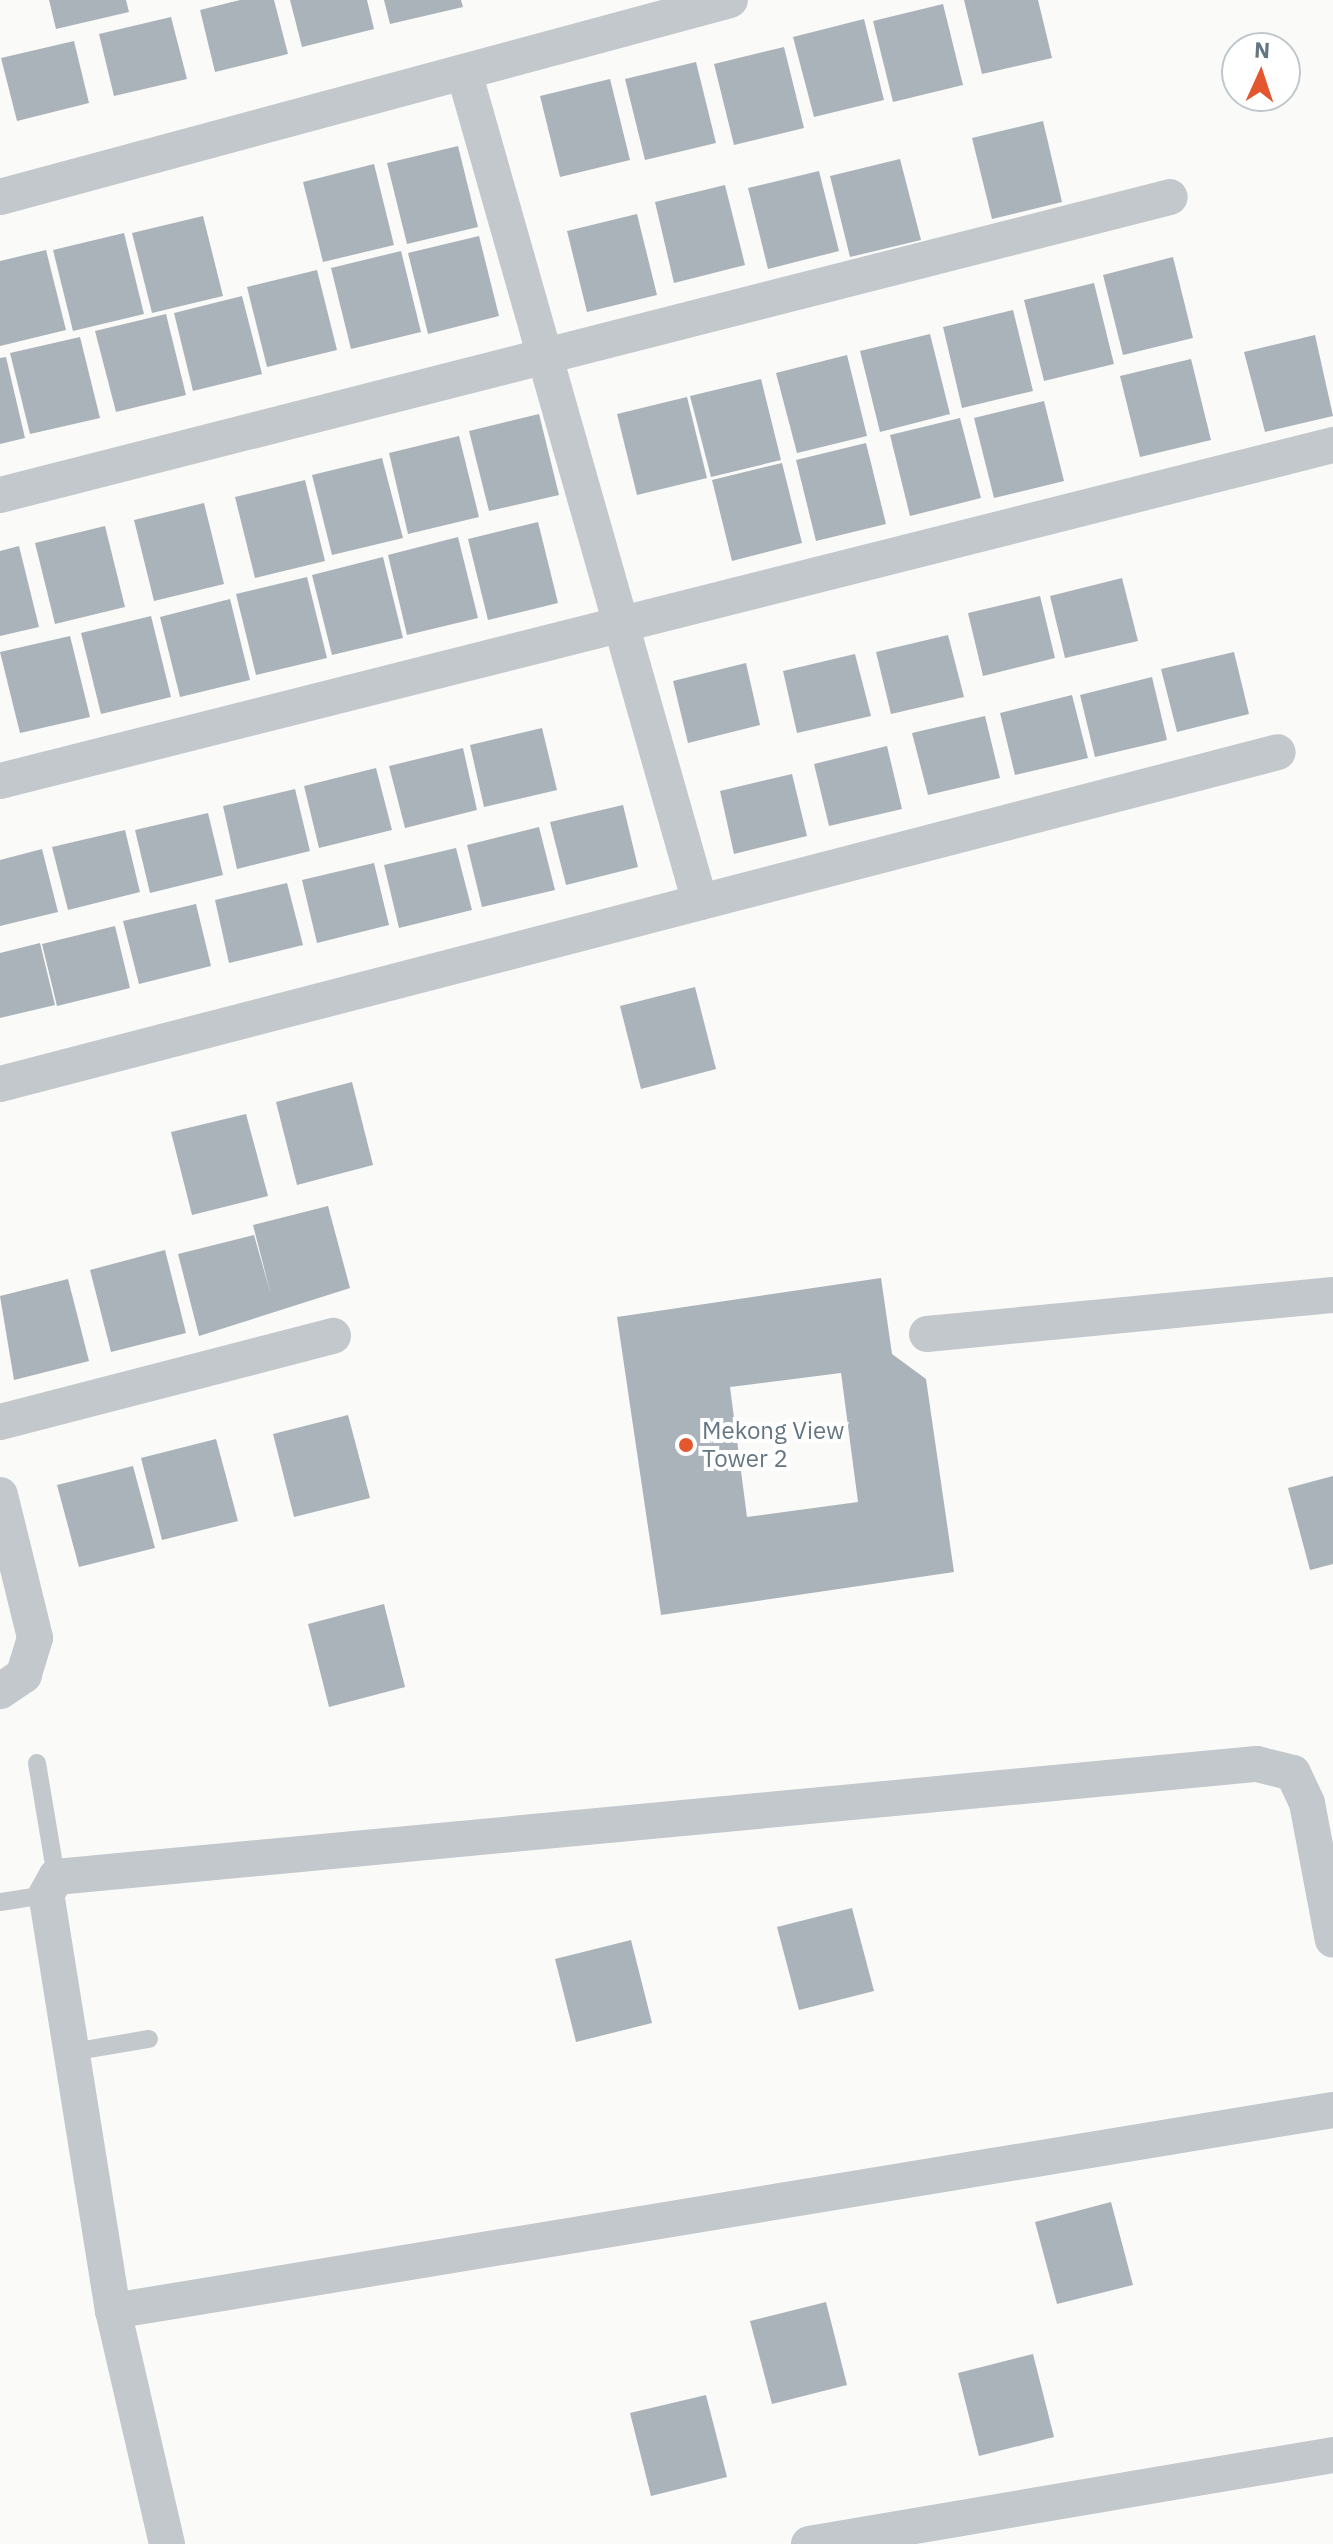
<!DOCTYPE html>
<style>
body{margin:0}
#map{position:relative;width:1333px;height:2544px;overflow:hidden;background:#fafaf8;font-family:"IBM Plex Sans",sans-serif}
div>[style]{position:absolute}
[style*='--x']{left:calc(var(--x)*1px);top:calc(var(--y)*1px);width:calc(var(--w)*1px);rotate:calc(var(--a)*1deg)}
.building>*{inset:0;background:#aab3b9}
.service>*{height:18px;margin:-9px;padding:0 9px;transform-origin:9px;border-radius:9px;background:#c3c8cc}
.minor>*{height:36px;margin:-18px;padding:0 18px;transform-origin:18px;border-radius:18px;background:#c3c8cc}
.dots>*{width:22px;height:22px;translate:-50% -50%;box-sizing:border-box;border:4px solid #fff;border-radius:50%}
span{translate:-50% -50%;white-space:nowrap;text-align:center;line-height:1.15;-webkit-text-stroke:8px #fff;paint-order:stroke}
.poi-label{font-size:24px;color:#657683}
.left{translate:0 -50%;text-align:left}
.north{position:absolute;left:1221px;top:32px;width:80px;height:80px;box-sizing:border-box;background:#fff;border:2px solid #c1c8cd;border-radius:50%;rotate:3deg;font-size:22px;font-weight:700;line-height:32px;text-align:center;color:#657683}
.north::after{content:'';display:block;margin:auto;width:28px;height:36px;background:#e4572e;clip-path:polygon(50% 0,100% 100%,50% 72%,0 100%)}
</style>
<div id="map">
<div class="building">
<div style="clip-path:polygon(49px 0,126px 0,129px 12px,56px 29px)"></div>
<div style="clip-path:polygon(240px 0,274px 0,288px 54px,215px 72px,200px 10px)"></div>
<div style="clip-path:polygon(290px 0,367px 0,374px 29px,302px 47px)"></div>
<div style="clip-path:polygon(384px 0,461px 0,463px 7px,390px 24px)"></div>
<div style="clip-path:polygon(964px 0,1038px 0,1052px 58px,982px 74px)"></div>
<div style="clip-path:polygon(943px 4px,963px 85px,893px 102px,873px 21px)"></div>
<div style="clip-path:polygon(171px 17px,187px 79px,114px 96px,99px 34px)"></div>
<div style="clip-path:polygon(864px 19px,884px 100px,814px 117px,793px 37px)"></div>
<div style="clip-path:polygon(74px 41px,89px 103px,17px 121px,1px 58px)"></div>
<div style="clip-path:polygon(784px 47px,804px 128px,734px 145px,714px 64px)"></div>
<div style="clip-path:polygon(696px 62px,716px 143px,645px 160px,625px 79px)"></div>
<div style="clip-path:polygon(610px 79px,630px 160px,560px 177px,540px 96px)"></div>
<div style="clip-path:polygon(1043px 121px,1062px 202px,992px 219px,972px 138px)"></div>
<div style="clip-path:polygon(458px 146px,478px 227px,407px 244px,387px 163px)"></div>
<div style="clip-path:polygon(900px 159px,921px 240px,850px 257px,830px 176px)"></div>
<div style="clip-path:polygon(374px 164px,394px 245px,323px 262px,303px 182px)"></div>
<div style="clip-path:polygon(819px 171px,839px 251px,768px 269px,748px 188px)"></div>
<div style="clip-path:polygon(725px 185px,745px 265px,674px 283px,655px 202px)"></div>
<div style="clip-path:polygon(637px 214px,657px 295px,587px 312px,567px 231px)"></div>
<div style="clip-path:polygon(203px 216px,223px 296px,152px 313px,132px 233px)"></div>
<div style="clip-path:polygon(124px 233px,144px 314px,73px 331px,53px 250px)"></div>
<div style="clip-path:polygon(479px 236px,499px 316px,428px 334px,408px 253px)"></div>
<div style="clip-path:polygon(46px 250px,66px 330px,0 346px,0 261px)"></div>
<div style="clip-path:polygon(401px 251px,421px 332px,351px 349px,331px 268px)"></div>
<div style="clip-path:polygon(1173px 257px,1193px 338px,1123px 355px,1103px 275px)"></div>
<div style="clip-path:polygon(317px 270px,337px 350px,267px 367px,247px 287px)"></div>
<div style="clip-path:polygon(1094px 283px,1114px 364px,1044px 381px,1024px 300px)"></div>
<div style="clip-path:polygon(242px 296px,262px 374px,193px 391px,174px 313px)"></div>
<div style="clip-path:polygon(1013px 310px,1033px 391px,962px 408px,943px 327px)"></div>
<div style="clip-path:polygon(166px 314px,186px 395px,116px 412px,95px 331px)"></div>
<div style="clip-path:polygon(930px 334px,950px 414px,880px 432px,860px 351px)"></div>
<div style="clip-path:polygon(1315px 335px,1333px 416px,1265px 432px,1244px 352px)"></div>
<div style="clip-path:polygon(80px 337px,100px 418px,30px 434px,10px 353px)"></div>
<div style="clip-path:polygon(847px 355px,867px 436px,797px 453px,776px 373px)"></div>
<div style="clip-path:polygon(6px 357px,25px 438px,0 444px,0 358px)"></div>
<div style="clip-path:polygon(1191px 359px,1211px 440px,1140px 457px,1120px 376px)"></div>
<div style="clip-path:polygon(761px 379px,781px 460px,711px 477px,690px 396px)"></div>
<div style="clip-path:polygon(687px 397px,707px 478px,637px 495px,617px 414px)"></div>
<div style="clip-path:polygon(1044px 401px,1064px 481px,994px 498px,974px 418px)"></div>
<div style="clip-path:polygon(539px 414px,559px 495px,489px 511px,469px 431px)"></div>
<div style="clip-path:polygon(960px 418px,981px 498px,910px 516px,890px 435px)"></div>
<div style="clip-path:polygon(459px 436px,479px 517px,408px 534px,389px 453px)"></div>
<div style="clip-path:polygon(866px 443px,886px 524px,816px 541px,796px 460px)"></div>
<div style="clip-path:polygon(382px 458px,403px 538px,332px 555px,312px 475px)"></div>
<div style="clip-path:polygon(782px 463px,802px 543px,732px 561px,712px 480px)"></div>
<div style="clip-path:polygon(305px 480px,325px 561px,255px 578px,235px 497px)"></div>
<div style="clip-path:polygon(204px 503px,224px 584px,154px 601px,134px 520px)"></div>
<div style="clip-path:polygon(538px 522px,558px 603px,488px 620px,468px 539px)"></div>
<div style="clip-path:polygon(105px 526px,125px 607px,55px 624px,35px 543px)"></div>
<div style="clip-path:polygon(458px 537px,478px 618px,407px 635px,388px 555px)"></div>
<div style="clip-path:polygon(19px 546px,39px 627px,0 636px,0 551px)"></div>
<div style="clip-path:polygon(383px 557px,403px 638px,332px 655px,312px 575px)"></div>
<div style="clip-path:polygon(307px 577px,327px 658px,256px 675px,236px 594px)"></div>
<div style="clip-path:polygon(1122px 578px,1138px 641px,1065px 658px,1050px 596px)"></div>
<div style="clip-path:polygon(1040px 596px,1055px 658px,983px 676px,968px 613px)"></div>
<div style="clip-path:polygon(230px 599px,250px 680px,180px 697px,160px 617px)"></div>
<div style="clip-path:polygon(151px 616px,171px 697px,101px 714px,81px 633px)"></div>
<div style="clip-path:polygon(948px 635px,964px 697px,891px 714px,876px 652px)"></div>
<div style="clip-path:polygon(70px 636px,90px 717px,20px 733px,0 652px)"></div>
<div style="clip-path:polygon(1234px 652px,1249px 714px,1177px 732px,1161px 669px)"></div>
<div style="clip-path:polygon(855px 654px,871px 716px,797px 733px,783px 671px)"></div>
<div style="clip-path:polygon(746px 663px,760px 725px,688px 743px,673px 681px)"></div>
<div style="clip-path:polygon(1152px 677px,1167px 740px,1095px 757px,1080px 695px)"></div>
<div style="clip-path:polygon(1072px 695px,1088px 758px,1015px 775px,1000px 713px)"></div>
<div style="clip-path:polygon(985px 716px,1000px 778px,928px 795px,912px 733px)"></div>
<div style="clip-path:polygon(542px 728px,557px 790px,484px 807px,470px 745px)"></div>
<div style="clip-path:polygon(887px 746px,902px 809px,829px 826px,814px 764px)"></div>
<div style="clip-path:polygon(463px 748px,477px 810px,405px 828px,389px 766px)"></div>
<div style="clip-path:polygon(376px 768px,392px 830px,319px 848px,304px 786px)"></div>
<div style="clip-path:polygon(792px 774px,807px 836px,734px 854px,720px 791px)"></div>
<div style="clip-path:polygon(295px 789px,310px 851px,237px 869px,223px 806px)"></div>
<div style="clip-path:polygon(623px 805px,638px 867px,566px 885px,550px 822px)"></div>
<div style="clip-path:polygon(208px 813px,223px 875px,150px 893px,135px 830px)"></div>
<div style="clip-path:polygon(539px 827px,555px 890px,482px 907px,467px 845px)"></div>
<div style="clip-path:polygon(125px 830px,140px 892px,68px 910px,52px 847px)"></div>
<div style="clip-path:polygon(456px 848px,472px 910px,399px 928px,384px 865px)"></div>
<div style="clip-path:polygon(42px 849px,58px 912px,0 926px,0 860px)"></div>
<div style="clip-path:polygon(374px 863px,389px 925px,317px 943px,302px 880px)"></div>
<div style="clip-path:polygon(287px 883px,303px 945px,229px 963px,215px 900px)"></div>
<div style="clip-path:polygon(196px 904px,211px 966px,139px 984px,123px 921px)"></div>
<div style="clip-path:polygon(115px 926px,130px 988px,57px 1006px,42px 944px)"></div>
<div style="clip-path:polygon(40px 943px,55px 1005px,0 1018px,0 953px)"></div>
<div style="clip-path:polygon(695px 987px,716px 1069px,641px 1089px,620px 1006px)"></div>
<div style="clip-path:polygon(352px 1082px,373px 1165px,297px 1185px,276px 1102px)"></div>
<div style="clip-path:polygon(246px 1114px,268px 1196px,192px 1215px,171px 1132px)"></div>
<div style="clip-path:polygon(328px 1206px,350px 1288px,199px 1336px,178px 1254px,254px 1235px,271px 1295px,253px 1225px)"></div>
<div style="clip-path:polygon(165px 1250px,186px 1333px,111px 1352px,90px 1270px)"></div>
<div style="clip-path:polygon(evenodd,881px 1278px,892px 1354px,926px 1379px,954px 1572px,661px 1615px,617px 1317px,881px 1278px,841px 1373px,858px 1502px,747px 1517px,730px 1387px,841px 1373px)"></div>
<div style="clip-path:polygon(68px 1279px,89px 1361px,14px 1380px,0 1296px)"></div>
<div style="clip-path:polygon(348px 1415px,370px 1498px,294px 1517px,273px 1434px)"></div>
<div style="clip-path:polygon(216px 1439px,238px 1521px,162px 1540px,141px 1458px)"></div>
<div style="clip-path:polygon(133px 1466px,155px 1548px,79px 1567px,57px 1485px)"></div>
<div style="clip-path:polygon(1333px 1476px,1333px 1564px,1310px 1570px,1288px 1488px)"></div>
<div style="clip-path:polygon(384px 1604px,405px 1687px,329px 1707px,308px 1624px)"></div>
<div style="clip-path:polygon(852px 1908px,874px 1991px,799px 2010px,777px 1927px)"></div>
<div style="clip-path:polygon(631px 1940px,652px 2023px,576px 2042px,555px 1959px)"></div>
<div style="clip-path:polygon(1111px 2202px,1133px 2285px,1057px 2304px,1035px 2222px)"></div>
<div style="clip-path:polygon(826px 2302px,847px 2385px,772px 2404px,750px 2321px)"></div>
<div style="clip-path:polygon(1033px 2354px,1054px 2437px,979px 2456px,958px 2373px)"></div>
<div style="clip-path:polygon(706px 2395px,727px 2477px,651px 2496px,630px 2413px)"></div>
</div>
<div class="service">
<div style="--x:37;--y:1763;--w:116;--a:80.5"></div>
<div style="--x:0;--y:1902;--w:47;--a:-8.7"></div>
<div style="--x:72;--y:2052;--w:78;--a:-9.6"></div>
</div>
<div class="minor">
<div style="--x:464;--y:72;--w:863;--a:74.13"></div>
<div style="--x:0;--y:197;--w:756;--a:-15.1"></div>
<div style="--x:0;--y:495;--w:1207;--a:-14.29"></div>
<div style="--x:0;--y:781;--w:1375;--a:-14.15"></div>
<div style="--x:0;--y:1084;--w:1320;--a:-14.56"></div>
<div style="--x:927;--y:1334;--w:408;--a:-5.5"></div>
<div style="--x:0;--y:1422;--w:344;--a:-14.5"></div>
<div style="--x:0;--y:1495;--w:147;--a:76.2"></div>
<div style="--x:35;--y:1638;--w:39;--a:107"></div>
<div style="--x:24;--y:1675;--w:29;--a:146"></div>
<div style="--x:113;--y:2311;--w:1236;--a:-9.36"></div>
<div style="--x:167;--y:2544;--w:239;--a:-103"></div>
<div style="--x:113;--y:2311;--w:421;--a:-99.1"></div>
<div style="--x:46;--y:1895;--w:21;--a:-61"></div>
<div style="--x:56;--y:1877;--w:1206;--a:-5.38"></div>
<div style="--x:1257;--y:1764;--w:37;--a:14"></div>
<div style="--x:1293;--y:1773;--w:33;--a:65"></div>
<div style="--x:1307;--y:1803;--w:139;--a:79.3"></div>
<div style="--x:809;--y:2544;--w:532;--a:-9.64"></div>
</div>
<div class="dots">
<div style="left:686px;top:1445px;background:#e4572e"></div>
</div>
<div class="poi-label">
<span class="left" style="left:702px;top:1445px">Mekong View<br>Tower 2</span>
</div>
<div class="north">N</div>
</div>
